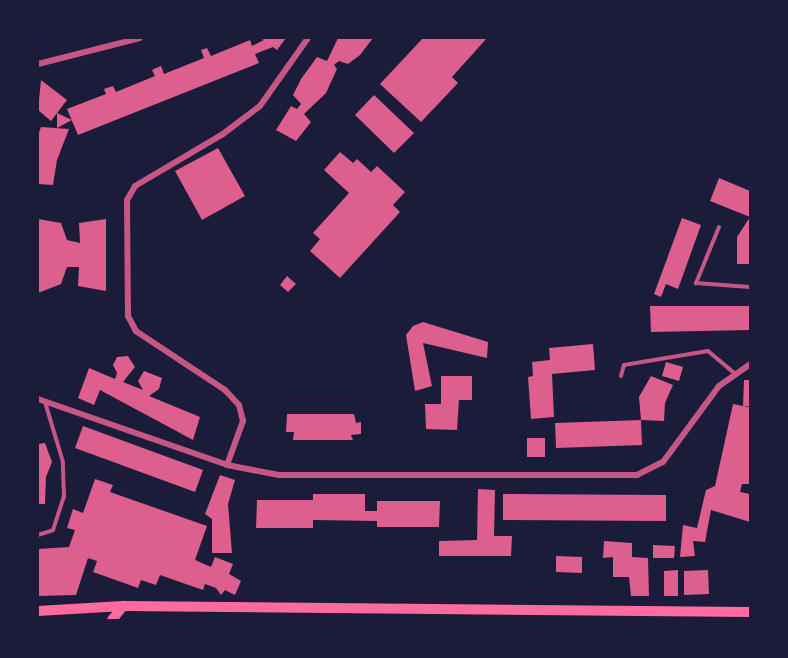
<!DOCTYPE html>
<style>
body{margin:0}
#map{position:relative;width:788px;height:658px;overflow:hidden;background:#1b1b3a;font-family:Raleway,sans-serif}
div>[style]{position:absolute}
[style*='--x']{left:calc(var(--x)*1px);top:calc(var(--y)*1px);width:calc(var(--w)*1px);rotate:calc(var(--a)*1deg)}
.building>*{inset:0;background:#dd5f8e}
.service>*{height:4px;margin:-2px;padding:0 2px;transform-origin:2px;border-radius:2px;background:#c65784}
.minor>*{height:6px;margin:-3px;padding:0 3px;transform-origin:3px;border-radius:3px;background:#c65784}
.secondary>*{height:10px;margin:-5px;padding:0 5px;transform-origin:5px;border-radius:5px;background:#ff6b9d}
span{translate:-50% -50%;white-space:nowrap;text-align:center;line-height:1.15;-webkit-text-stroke:6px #1b1b3a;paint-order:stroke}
.frame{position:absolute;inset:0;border:39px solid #1b1b3a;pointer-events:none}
</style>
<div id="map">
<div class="building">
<div style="clip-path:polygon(260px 38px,286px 38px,277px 50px,273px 47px,255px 54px,259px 63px,78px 135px,67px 109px,106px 94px,104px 89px,113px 86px,116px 92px,155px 76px,152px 70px,161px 66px,164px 74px,204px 58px,201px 50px,207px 48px,211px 56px,250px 40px,252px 46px,264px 40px)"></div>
<div style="clip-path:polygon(338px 38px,373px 38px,360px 55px,348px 64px,339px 61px,334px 65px,337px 69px,326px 93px,304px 114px,311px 122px,296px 141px,276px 130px,291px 106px,297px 109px,301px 104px,293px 95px,301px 79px,317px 57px,327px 61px)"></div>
<div style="clip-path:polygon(423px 38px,487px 38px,452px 77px,458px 83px,421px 122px,380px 84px)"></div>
<div style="clip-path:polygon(41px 80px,67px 100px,51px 121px,38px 110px)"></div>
<div style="clip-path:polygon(374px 95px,414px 133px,394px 153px,355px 115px)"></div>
<div style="clip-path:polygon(57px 113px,72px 120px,57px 128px)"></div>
<div style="clip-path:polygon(41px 127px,69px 129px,57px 160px,53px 185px,38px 184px,38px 135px)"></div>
<div style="clip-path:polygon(218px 148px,245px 196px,202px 220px,175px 171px)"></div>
<div style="clip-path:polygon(340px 152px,353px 163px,357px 159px,371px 172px,377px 166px,405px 192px,393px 205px,400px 212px,340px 278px,310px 251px,320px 239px,313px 233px,349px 193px,324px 170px)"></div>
<div style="clip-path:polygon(719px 178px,750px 191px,750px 264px,737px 264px,737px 237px,750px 217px,710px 201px)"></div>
<div style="clip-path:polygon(682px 218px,701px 225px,678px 289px,666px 284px,661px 297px,654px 294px)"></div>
<div style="clip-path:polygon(38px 219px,61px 223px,67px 240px,80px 243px,79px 223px,106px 219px,106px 291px,78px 286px,79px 267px,67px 267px,61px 284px,38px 293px)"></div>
<div style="clip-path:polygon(287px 276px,296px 284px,288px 292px,280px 285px)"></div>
<div style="clip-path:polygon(650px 306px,750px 306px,750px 330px,651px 332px)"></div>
<div style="clip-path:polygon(423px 322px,488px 342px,487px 358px,423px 343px,432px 386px,415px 391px,406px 335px,413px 326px)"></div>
<div style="clip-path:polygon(593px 344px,595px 370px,552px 374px,554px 417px,531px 419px,528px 377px,533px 376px,532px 362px,550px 360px,549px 348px)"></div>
<div style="clip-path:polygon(128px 356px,135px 367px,123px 382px,143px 390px,138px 381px,144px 371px,162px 378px,159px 389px,149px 396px,200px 417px,193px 440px,100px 390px,94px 405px,78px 398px,89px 368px,115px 379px,117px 373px,113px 365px,117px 357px)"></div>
<div style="clip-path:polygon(666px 362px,683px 367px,679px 381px,662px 376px)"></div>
<div style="clip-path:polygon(441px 376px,472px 376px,472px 400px,459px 400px,457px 430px,426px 429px,425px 404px,441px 404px)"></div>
<div style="clip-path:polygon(651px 376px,673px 385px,665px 403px,664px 421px,641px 420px,639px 397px)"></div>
<div style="clip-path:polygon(744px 380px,750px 380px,750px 406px,743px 406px,750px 407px,750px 484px,742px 484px,740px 492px,750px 494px,750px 522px,711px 510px,705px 542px,693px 541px,695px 556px,680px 557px,683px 525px,697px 528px,706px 490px,715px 486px,733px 404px,743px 406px)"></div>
<div style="clip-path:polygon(287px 414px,354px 414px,356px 423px,361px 422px,361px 434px,351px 435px,353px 440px,293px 440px,294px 432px,286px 432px)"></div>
<div style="clip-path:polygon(641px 420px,642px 445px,556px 448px,555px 423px)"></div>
<div style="clip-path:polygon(83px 426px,203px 470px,195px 492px,75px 448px)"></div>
<div style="clip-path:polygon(527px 438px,545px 438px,545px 457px,527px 457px)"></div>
<div style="clip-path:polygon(45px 443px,52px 462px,46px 477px,45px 504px,38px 504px,38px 444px)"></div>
<div style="clip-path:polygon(220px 475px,235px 480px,228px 504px,232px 553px,212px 553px,212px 519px,205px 514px)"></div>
<div style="clip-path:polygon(95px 479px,113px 485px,110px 492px,207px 526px,195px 560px,211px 567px,215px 557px,233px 564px,229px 574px,241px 581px,235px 595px,225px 590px,221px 595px,216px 588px,205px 584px,203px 590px,160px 575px,156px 585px,141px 580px,138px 588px,93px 572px,97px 561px,88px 558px,76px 595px,38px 596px,38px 549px,69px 547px,75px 530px,67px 528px,73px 509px,83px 513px)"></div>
<div style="clip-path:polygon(478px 489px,495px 490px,494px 536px,512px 536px,511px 556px,439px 556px,439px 541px,477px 540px)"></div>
<div style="clip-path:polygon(313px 494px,365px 494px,365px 511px,377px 511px,377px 501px,440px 501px,439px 527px,377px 527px,377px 521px,313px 520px,313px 528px,256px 528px,257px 500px,313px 500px)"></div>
<div style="clip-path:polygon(503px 494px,666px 495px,666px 521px,503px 520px)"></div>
<div style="clip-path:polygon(604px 541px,632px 543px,632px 557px,648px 558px,649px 596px,631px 596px,629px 577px,613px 577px,613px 557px,603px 558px)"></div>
<div style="clip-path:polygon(653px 545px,675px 546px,674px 558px,653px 558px)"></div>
<div style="clip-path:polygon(556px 556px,582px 557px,582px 573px,556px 572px)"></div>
<div style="clip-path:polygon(678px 570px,678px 596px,664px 596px,664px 571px)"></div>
<div style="clip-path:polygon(708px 570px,709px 594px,684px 595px,684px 571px)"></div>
</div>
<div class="service">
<div style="--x:719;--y:227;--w:61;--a:112.3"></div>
<div style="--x:696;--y:283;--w:54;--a:4.2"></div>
<div style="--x:621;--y:376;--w:11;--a:-75"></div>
<div style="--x:624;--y:365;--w:85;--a:-9.5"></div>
<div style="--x:708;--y:351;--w:34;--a:40"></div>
<div style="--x:38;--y:535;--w:16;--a:-18"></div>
<div style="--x:53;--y:530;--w:35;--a:-72"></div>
<div style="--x:64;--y:497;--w:35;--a:-92"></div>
<div style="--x:63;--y:462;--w:63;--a:-106.7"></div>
</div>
<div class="minor">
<div style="--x:38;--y:64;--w:105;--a:-14.3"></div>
<div style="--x:38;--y:399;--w:200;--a:19.2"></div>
<div style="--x:227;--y:465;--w:53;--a:10.9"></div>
<div style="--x:279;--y:475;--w:358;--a:0"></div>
<div style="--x:637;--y:475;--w:29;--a:-27"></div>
<div style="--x:663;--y:462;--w:94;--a:-53.6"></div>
<div style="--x:719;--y:386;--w:38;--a:-35"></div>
<div style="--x:227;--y:465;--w:47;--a:-70"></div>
<div style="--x:243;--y:421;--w:16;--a:-104"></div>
<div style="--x:239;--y:405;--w:21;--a:-133"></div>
<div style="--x:225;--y:390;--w:107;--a:-146.5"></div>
<div style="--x:136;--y:331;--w:17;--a:-118"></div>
<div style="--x:128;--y:316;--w:116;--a:-90.5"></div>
<div style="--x:127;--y:200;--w:16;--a:-60"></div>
<div style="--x:135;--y:186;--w:102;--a:-30.6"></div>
<div style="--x:223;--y:134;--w:46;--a:-37.1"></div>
<div style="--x:260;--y:106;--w:83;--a:-54.8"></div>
</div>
<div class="secondary">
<div style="--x:38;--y:611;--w:85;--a:-3.4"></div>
<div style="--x:123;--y:606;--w:627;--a:0.55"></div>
<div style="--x:112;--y:620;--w:18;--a:-52"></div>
</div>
<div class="frame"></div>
</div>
